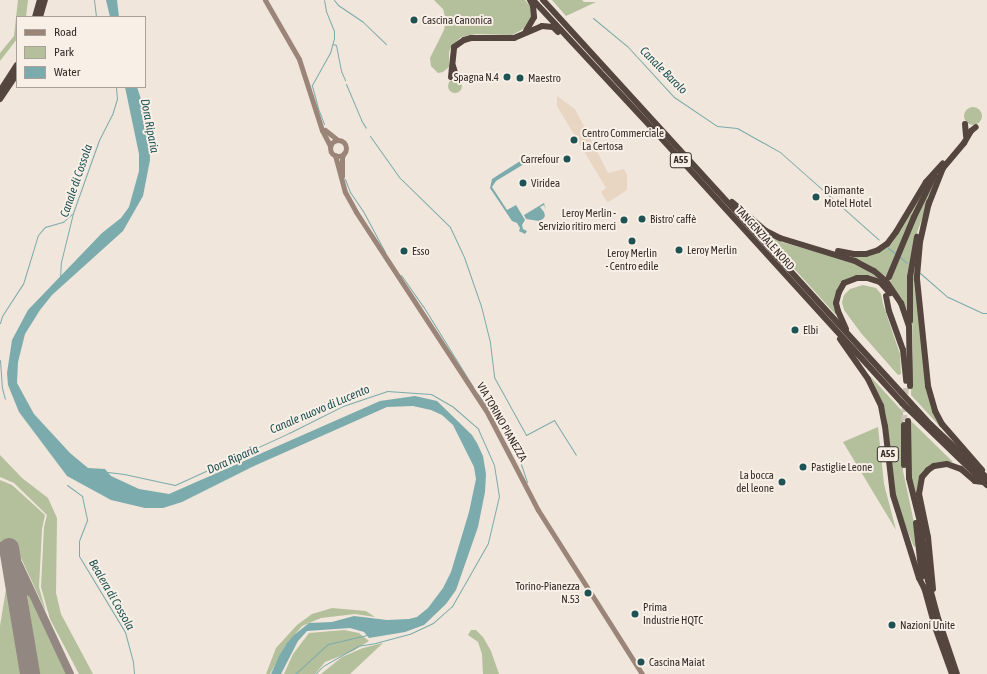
<!DOCTYPE html>
<meta charset="utf-8">
<style>
body{margin:0}
#map{position:relative;width:987px;height:674px;overflow:hidden;background:#f0e6db;font-family:"Asap Condensed",sans-serif}
div>[style]{position:absolute}
[style*='--x']{left:calc(var(--x)*1px);top:calc(var(--y)*1px);width:calc(var(--w)*1px);rotate:calc(var(--a)*1deg)}
.green>*{inset:0;background:#b4bf9c}
.round{border-radius:50%}
.plaza>*{inset:0;background:#e8d6c2}
.water>*{inset:0;background:#7babac}
.stream>*{height:1px;margin:-0.5px;padding:0 0.5px;transform-origin:0.5px;border-radius:0.5px;background:#7babac}
.taxiway>*{height:8px;margin:-4px;padding:0 4px;transform-origin:4px;border-radius:4px;background:#928881}
.runway>*{height:20px;margin:-10px;padding:0 10px;transform-origin:10px;border-radius:10px;background:#928881}
.highway-tunnel>*{height:6px;margin-top:-3px;transform-origin:0;background:repeating-linear-gradient(90deg,#cbc1b7 0 6px,transparent 0 9px)}
.secondary>*{height:5px;margin:-2.5px;padding:0 2.5px;transform-origin:2.5px;border-radius:2.5px;background:#9b8579}
.secondary>.ring{margin:-2.5px;padding:0;box-sizing:content-box;background:none;border:5px solid #9b8579;border-radius:50%}
.highway>*{height:6px;margin:-3px;padding:0 3px;transform-origin:3px;border-radius:3px;background:#55453f}
.dots>*{width:11px;height:11px;translate:-50% -50%;box-sizing:border-box;border:2px solid #f8f0e7;border-radius:50%}
span{translate:-50% -50%;white-space:nowrap;text-align:center;line-height:1.15;-webkit-text-stroke:4px #f8f0e7;paint-order:stroke}
.shield-label span{padding:1px 3px;background:#f8f0e7;border:1px solid;border-radius:3px;-webkit-text-stroke-width:0}
.shield-label{font-size:10px;color:#352b27;font-weight:700}
.poi-label{font-size:11px;color:#352b27}
.left{translate:0 -50%;text-align:left}
.right{translate:-100% -50%;text-align:right}
.street-label{font-size:11px;color:#352b27}
.water-label{font-size:12px;color:#1f5254;font-style:italic}
.legend{position:absolute;left:16px;top:16px;width:130px;height:72px;box-sizing:border-box;background:#f8f0e7;border:1px solid #aaa19a;margin:0;padding:5px 7px;list-style:none;font-size:12px;color:#352b27}
.legend li{display:flex;align-items:center;gap:8px;height:20px}
.legend b{width:20px;border:1px solid #aaa19a}
</style>
<div id="map">
<div class="green">
<div style="clip-path:polygon(18px 0,28px 0,26px 17px,17px 17px,17px 39px,0 61px,0 53px,14px 36px)"></div>
<div style="clip-path:polygon(434px 0,525px 0,531px 8px,532px 16px,525px 28px,512px 35px,476px 34px,461px 37px,451px 47px,449px 52px,449px 67px,443px 72px,438px 73px,431px 66px,430px 58px,444px 30px,446px 20px,443px 9px)"></div>
<div style="clip-path:polygon(552px 0,582px 0,584px 2px,596px 2px,566px 16px)"></div>
<div class="round" style="left:448px;top:79px;width:14px;height:14px"></div>
<div class="round" style="left:964px;top:107px;width:18px;height:18px"></div>
<div style="clip-path:polygon(937px 176px,913px 244px,907px 310px,890px 282px,894px 269px,929px 188px)"></div>
<div style="clip-path:polygon(929px 181px,887px 277px,862px 261px,847px 255px,881px 250px)"></div>
<div style="clip-path:polygon(761px 230px,781px 242px,843px 259px,869px 271px,883px 282px,868px 276px,841px 285px,836px 315px,760px 231px)"></div>
<div style="clip-path:polygon(916px 262px,927px 387px,944px 431px,911px 395px,913px 350px,911px 279px)"></div>
<div style="clip-path:polygon(863px 285px,876px 288px,881px 294px,883px 304px,900px 354px,901px 374px,898px 375px,861px 333px,844px 310px,842px 302px,844px 295px,850px 289px)"></div>
<div style="clip-path:polygon(871px 377px,903px 412px,903px 471px,915px 527px,916px 546px,914px 547px,900px 512px,894px 489px,886px 414px)"></div>
<div style="clip-path:polygon(911px 421px,953px 462px,947px 462px,920px 477px,917px 489px,918px 500px,912px 489px,910px 462px)"></div>
<div style="clip-path:polygon(878px 427px,884px 484px,896px 530px,843px 442px)"></div>
<div style="clip-path:polygon(0 455px,22px 478px,48px 498px,57px 518px,56px 593px,61px 614px,93px 674px,79px 674px,50px 619px,41px 587px,44px 527px,47px 515px,14px 483px,0 477px)"></div>
<div style="clip-path:polygon(0 480px,12px 485px,45px 515px,42px 529px,39px 587px,46px 612px,15px 545px,0 543px)"></div>
<div style="clip-path:polygon(7px 583px,23px 674px,0 674px,0 626px)"></div>
<div style="clip-path:polygon(27px 594px,29px 595px,67px 674px,39px 674px)"></div>
<div style="clip-path:polygon(332px 608px,366px 611px,375px 617px,355px 614px,321px 618px,302px 626px,285px 646px,270px 674px,266px 674px,276px 648px,297px 625px,312px 614px)"></div>
<div style="clip-path:polygon(344px 630px,359px 633px,369px 641px,353px 651px,325px 662px,315px 674px,284px 674px,293px 654px,309px 633px)"></div>
<div style="clip-path:polygon(471px 630px,476px 630px,483px 637px,491px 651px,499px 674px,483px 674px,482px 654px,478px 642px,468px 635px)"></div>
<div style="clip-path:polygon(383px 643px,350px 674px,321px 674px,342px 657px,363px 648px)"></div>
</div>
<div class="plaza">
<div style="clip-path:polygon(557px 96px,575px 109px,608px 173px,624px 169px,627px 175px,627px 190px,610px 201px,607px 202px,601px 192px,606px 188px,557px 106px)"></div>
</div>
<div class="water">
<div style="clip-path:polygon(106px 0,117px 0,119px 17px,110px 17px)"></div>
<div style="clip-path:polygon(125px 87px,137px 87px,149px 123px,150px 160px,143px 196px,123px 231px,52px 295px,40px 310px,25px 334px,18px 362px,17px 383px,34px 414px,70px 453px,88px 468px,105px 469px,111px 476px,139px 489px,169px 494px,380px 401px,415px 396px,437px 401px,472px 435px,477px 443px,483px 456px,486px 474px,485px 492px,478px 527px,456px 590px,446px 604px,424px 625px,405px 632px,369px 638px,364px 632px,350px 628px,307px 631px,298px 641px,281px 674px,271px 674px,279px 656px,287px 643px,294px 635px,309px 623px,332px 622px,354px 616px,387px 620px,409px 619px,417px 617px,428px 608px,443px 588px,451px 572px,469px 512px,476px 479px,474px 467px,453px 425px,442px 415px,431px 410px,413px 406px,387px 407px,252px 467px,182px 502px,163px 508px,145px 508px,111px 500px,67px 476px,19px 412px,8px 385px,7px 373px,12px 340px,28px 310px,102px 233px,121px 218px,129px 207px,139px 171px,139px 154px)"></div>
<div style="clip-path:polygon(525px 158px,526px 160px,524px 164px,496px 181px,492px 187px,507px 210px,516px 205px,525px 220px,522px 225px,523px 229px,527px 231px,525px 234px,519px 231px,520px 228px,517px 223px,512px 221px,490px 188px,492px 179px)"></div>
<div style="clip-path:polygon(544px 203px,546px 210px,544px 205px,540px 207px,544px 212px,545px 216px,543px 219px,539px 221px,526px 219px,524px 215px)"></div>
</div>
<div class="stream">
<div style="--x:94;--y:0;--w:17;--a:83"></div>
<div style="--x:334;--y:0;--w:6;--a:51"></div>
<div style="--x:338;--y:5;--w:30;--a:34"></div>
<div style="--x:363;--y:22;--w:32;--a:44"></div>
<div style="--x:593;--y:18;--w:45;--a:39.6"></div>
<div style="--x:628;--y:47;--w:68;--a:47.4"></div>
<div style="--x:674;--y:97;--w:52;--a:34"></div>
<div style="--x:717;--y:126;--w:20;--a:6"></div>
<div style="--x:737;--y:128;--w:49;--a:29.2"></div>
<div style="--x:780;--y:152;--w:132;--a:41.6"></div>
<div style="--x:333;--y:44;--w:3;--a:18"></div>
<div style="--x:336;--y:45;--w:26;--a:79"></div>
<div style="--x:341;--y:71;--w:10;--a:66"></div>
<div style="--x:346;--y:84;--w:39;--a:67"></div>
<div style="--x:361;--y:120;--w:9;--a:58"></div>
<div style="--x:324;--y:124;--w:17;--a:-111"></div>
<div style="--x:318;--y:108;--w:24;--a:-105"></div>
<div style="--x:312;--y:85;--w:37;--a:-61"></div>
<div style="--x:330;--y:53;--w:16;--a:-75"></div>
<div style="--x:334;--y:38;--w:7;--a:-90"></div>
<div style="--x:334;--y:31;--w:22;--a:-112"></div>
<div style="--x:326;--y:11;--w:11;--a:-100"></div>
<div style="--x:370;--y:136;--w:50;--a:54.7"></div>
<div style="--x:399;--y:177;--w:71;--a:44.4"></div>
<div style="--x:450;--y:227;--w:33;--a:65"></div>
<div style="--x:464;--y:257;--w:52;--a:70.9"></div>
<div style="--x:481;--y:306;--w:38;--a:76"></div>
<div style="--x:490;--y:343;--w:34;--a:83"></div>
<div style="--x:494;--y:377;--w:66;--a:61.1"></div>
<div style="--x:526;--y:435;--w:32;--a:-28"></div>
<div style="--x:554;--y:420;--w:41;--a:57.8"></div>
<div style="--x:345;--y:179;--w:14;--a:69"></div>
<div style="--x:350;--y:192;--w:23;--a:56"></div>
<div style="--x:363;--y:211;--w:47;--a:61.8"></div>
<div style="--x:888;--y:248;--w:10;--a:37"></div>
<div style="--x:900;--y:257;--w:9;--a:41"></div>
<div style="--x:920;--y:273;--w:37;--a:41"></div>
<div style="--x:948;--y:297;--w:38;--a:25"></div>
<div style="--x:982;--y:313;--w:5;--a:0"></div>
<div style="--x:401;--y:275;--w:38;--a:55"></div>
<div style="--x:423;--y:306;--w:95;--a:58.3"></div>
<div style="--x:60;--y:279;--w:17;--a:-87"></div>
<div style="--x:61;--y:262;--w:50;--a:-76.2"></div>
<div style="--x:73;--y:213;--w:77;--a:-70.4"></div>
<div style="--x:99;--y:140;--w:28;--a:-63"></div>
<div style="--x:112;--y:115;--w:17;--a:-73"></div>
<div style="--x:117;--y:99;--w:12;--a:-95"></div>
<div style="--x:0;--y:323;--w:7;--a:-74"></div>
<div style="--x:2;--y:316;--w:38;--a:-57"></div>
<div style="--x:23;--y:284;--w:51;--a:-73"></div>
<div style="--x:38;--y:235;--w:11;--a:-49"></div>
<div style="--x:45;--y:227;--w:19;--a:-16"></div>
<div style="--x:63;--y:222;--w:12;--a:-42"></div>
<div style="--x:0;--y:360;--w:28;--a:86"></div>
<div style="--x:2;--y:388;--w:11;--a:75"></div>
<div style="--x:477;--y:393;--w:27;--a:54"></div>
<div style="--x:493;--y:415;--w:11;--a:34"></div>
<div style="--x:502;--y:421;--w:13;--a:51"></div>
<div style="--x:510;--y:431;--w:54;--a:71.6"></div>
<div style="--x:108;--y:472;--w:16;--a:7"></div>
<div style="--x:124;--y:474;--w:52;--a:12.2"></div>
<div style="--x:175;--y:485;--w:125;--a:-24.5"></div>
<div style="--x:289;--y:433;--w:60;--a:-26.6"></div>
<div style="--x:343;--y:406;--w:46;--a:-18.8"></div>
<div style="--x:387;--y:391;--w:44;--a:3.9"></div>
<div style="--x:431;--y:394;--w:24;--a:30"></div>
<div style="--x:452;--y:406;--w:35;--a:41"></div>
<div style="--x:478;--y:429;--w:39;--a:66"></div>
<div style="--x:494;--y:465;--w:31;--a:81"></div>
<div style="--x:499;--y:496;--w:48;--a:103.2"></div>
<div style="--x:488;--y:543;--w:73;--a:119.7"></div>
<div style="--x:452;--y:606;--w:25;--a:138"></div>
<div style="--x:433;--y:623;--w:26;--a:155"></div>
<div style="--x:409;--y:634;--w:34;--a:165"></div>
<div style="--x:376;--y:643;--w:18;--a:171"></div>
<div style="--x:358;--y:646;--w:40;--a:150.3"></div>
<div style="--x:323;--y:666;--w:11;--a:135"></div>
<div style="--x:67;--y:485;--w:19;--a:36"></div>
<div style="--x:82;--y:496;--w:25;--a:78"></div>
<div style="--x:87;--y:520;--w:22;--a:111"></div>
<div style="--x:79;--y:541;--w:15;--a:90"></div>
<div style="--x:79;--y:556;--w:89;--a:58.8"></div>
<div style="--x:125;--y:632;--w:31;--a:75"></div>
<div style="--x:133;--y:662;--w:12;--a:85"></div>
<div style="--x:295;--y:674;--w:45;--a:-42.3"></div>
<div style="--x:328;--y:644;--w:40;--a:-13"></div>
</div>
<div class="taxiway">
<div style="--x:0;--y:546;--w:9;--a:13"></div>
<div style="--x:9;--y:548;--w:20;--a:60"></div>
<div style="--x:19;--y:565;--w:120;--a:64.9"></div>
<div style="--x:16;--y:592;--w:4;--a:-56"></div>
<div style="--x:18;--y:589;--w:6;--a:-18"></div>
<div style="--x:24;--y:587;--w:9;--a:41"></div>
</div>
<div class="runway">
<div style="--x:9;--y:548;--w:128;--a:80.5"></div>
</div>
<div class="highway-tunnel">
<div style="--x:904;--y:421;--w:35;--a:-87"></div>
</div>
<div class="secondary">
<div style="--x:265;--y:0;--w:68;--a:60"></div>
<div style="--x:299;--y:59;--w:75;--a:72.1"></div>
<div style="--x:322;--y:130;--w:18;--a:63"></div>
<div style="--x:325;--y:130;--w:16;--a:38"></div>
<div class="ring" style="left:330px;top:140px;width:11px;height:11px"></div>
<div style="--x:335;--y:155;--w:38;--a:75"></div>
<div style="--x:345;--y:192;--w:23;--a:61"></div>
<div style="--x:356;--y:212;--w:241;--a:56.8"></div>
<div style="--x:488;--y:414;--w:108;--a:62.5"></div>
<div style="--x:538;--y:510;--w:194;--a:57.6"></div>
<div style="--x:342;--y:176;--w:19;--a:-90"></div>
<div style="--x:342;--y:157;--w:4;--a:-63"></div>
</div>
<div class="highway">
<div style="--x:533;--y:0;--w:175;--a:47.1"></div>
<div style="--x:652;--y:128;--w:372;--a:47.7"></div>
<div style="--x:902;--y:403;--w:118;--a:44"></div>
<div style="--x:543;--y:0;--w:575;--a:47.61"></div>
<div style="--x:931;--y:425;--w:77;--a:43.4"></div>
<div style="--x:35;--y:17;--w:18;--a:-74"></div>
<div style="--x:40;--y:17;--w:18;--a:-74"></div>
<div style="--x:526;--y:31;--w:16;--a:-60"></div>
<div style="--x:534;--y:17;--w:11;--a:-95"></div>
<div style="--x:533;--y:6;--w:7;--a:-117"></div>
<div style="--x:453;--y:66;--w:10;--a:73"></div>
<div style="--x:451;--y:77;--w:30;--a:-84"></div>
<div style="--x:454;--y:47;--w:12;--a:-35"></div>
<div style="--x:464;--y:40;--w:7;--a:-16"></div>
<div style="--x:471;--y:38;--w:43;--a:0"></div>
<div style="--x:514;--y:38;--w:30;--a:-23"></div>
<div style="--x:542;--y:26;--w:11;--a:5"></div>
<div style="--x:553;--y:27;--w:7;--a:45"></div>
<div style="--x:0;--y:91;--w:31;--a:-57"></div>
<div style="--x:0;--y:99;--w:30;--a:-56"></div>
<div style="--x:965;--y:124;--w:12;--a:85"></div>
<div style="--x:732;--y:202;--w:45;--a:40.5"></div>
<div style="--x:766;--y:231;--w:16;--a:27"></div>
<div style="--x:780;--y:238;--w:78;--a:17"></div>
<div style="--x:855;--y:261;--w:21;--a:28"></div>
<div style="--x:874;--y:271;--w:16;--a:40"></div>
<div style="--x:886;--y:281;--w:27;--a:56"></div>
<div style="--x:901;--y:303;--w:24;--a:71"></div>
<div style="--x:909;--y:326;--w:60;--a:89"></div>
<div style="--x:929;--y:202;--w:41;--a:102.7"></div>
<div style="--x:920;--y:242;--w:37;--a:95"></div>
<div style="--x:917;--y:279;--w:108;--a:84.1"></div>
<div style="--x:928;--y:386;--w:26;--a:74"></div>
<div style="--x:935;--y:411;--w:15;--a:62"></div>
<div style="--x:942;--y:424;--w:61;--a:49"></div>
<div style="--x:928;--y:206;--w:41;--a:-68.5"></div>
<div style="--x:943;--y:168;--w:33;--a:-50"></div>
<div style="--x:964;--y:143;--w:14;--a:-60"></div>
<div style="--x:971;--y:131;--w:6;--a:-39"></div>
<div style="--x:838;--y:251;--w:16;--a:11"></div>
<div style="--x:854;--y:254;--w:12;--a:0"></div>
<div style="--x:866;--y:254;--w:13;--a:-18"></div>
<div style="--x:878;--y:250;--w:11;--a:-34"></div>
<div style="--x:887;--y:244;--w:15;--a:-53"></div>
<div style="--x:896;--y:232;--w:58;--a:-59"></div>
<div style="--x:926;--y:182;--w:25;--a:-48"></div>
<div style="--x:889;--y:277;--w:65;--a:-67.4"></div>
<div style="--x:914;--y:217;--w:46;--a:-64"></div>
<div style="--x:886;--y:296;--w:15;--a:79"></div>
<div style="--x:889;--y:311;--w:41;--a:70.3"></div>
<div style="--x:903;--y:350;--w:31;--a:84"></div>
<div style="--x:910;--y:321;--w:44;--a:-90"></div>
<div style="--x:910;--y:277;--w:41;--a:-80.1"></div>
<div style="--x:846;--y:329;--w:20;--a:-114"></div>
<div style="--x:838;--y:311;--w:8;--a:-104"></div>
<div style="--x:836;--y:303;--w:11;--a:-75"></div>
<div style="--x:839;--y:292;--w:10;--a:-61"></div>
<div style="--x:844;--y:283;--w:14;--a:-21"></div>
<div style="--x:857;--y:278;--w:10;--a:0"></div>
<div style="--x:867;--y:278;--w:14;--a:17"></div>
<div style="--x:880;--y:282;--w:15;--a:48"></div>
<div style="--x:840;--y:339;--w:49;--a:55"></div>
<div style="--x:868;--y:379;--w:30;--a:64"></div>
<div style="--x:881;--y:406;--w:20;--a:79"></div>
<div style="--x:885;--y:426;--w:69;--a:83.4"></div>
<div style="--x:893;--y:495;--w:87;--a:72.6"></div>
<div style="--x:919;--y:578;--w:13;--a:63"></div>
<div style="--x:908;--y:421;--w:57;--a:89"></div>
<div style="--x:909;--y:478;--w:49;--a:76"></div>
<div style="--x:921;--y:526;--w:51;--a:83.3"></div>
<div style="--x:927;--y:577;--w:39;--a:75"></div>
<div style="--x:937;--y:615;--w:62;--a:71.3"></div>
<div style="--x:904;--y:465;--w:40;--a:-90"></div>
<div style="--x:916;--y:523;--w:54;--a:83.7"></div>
<div style="--x:924;--y:587;--w:41;--a:74.6"></div>
<div style="--x:935;--y:627;--w:50;--a:70.1"></div>
<div style="--x:933;--y:589;--w:52;--a:-95.5"></div>
<div style="--x:928;--y:537;--w:44;--a:-101.8"></div>
<div style="--x:919;--y:494;--w:17;--a:-80"></div>
<div style="--x:922;--y:477;--w:9;--a:-49"></div>
<div style="--x:928;--y:470;--w:7;--a:-34"></div>
<div style="--x:934;--y:466;--w:13;--a:-9"></div>
<div style="--x:947;--y:464;--w:15;--a:20"></div>
<div style="--x:961;--y:469;--w:18;--a:41"></div>
<div style="--x:975;--y:481;--w:8;--a:7"></div>
</div>
<div class="dots">
<div style="left:414px;top:20px;background:#1f5254"></div>
<div style="left:507px;top:77px;background:#1f5254"></div>
<div style="left:520px;top:78px;background:#1f5254"></div>
<div style="left:574px;top:140px;background:#1f5254"></div>
<div style="left:567px;top:159px;background:#1f5254"></div>
<div style="left:523px;top:183px;background:#1f5254"></div>
<div style="left:816px;top:197px;background:#1f5254"></div>
<div style="left:642px;top:219px;background:#1f5254"></div>
<div style="left:624px;top:220px;background:#1f5254"></div>
<div style="left:632px;top:241px;background:#1f5254"></div>
<div style="left:679px;top:250px;background:#1f5254"></div>
<div style="left:404px;top:251px;background:#1f5254"></div>
<div style="left:795px;top:330px;background:#1f5254"></div>
<div style="left:803px;top:467px;background:#1f5254"></div>
<div style="left:782px;top:482px;background:#1f5254"></div>
<div style="left:588px;top:593px;background:#1f5254"></div>
<div style="left:635px;top:614px;background:#1f5254"></div>
<div style="left:892px;top:625px;background:#1f5254"></div>
<div style="left:641px;top:662px;background:#1f5254"></div>
</div>
<div class="shield-label">
<span style="left:681px;top:160px">A55</span>
<span style="left:888px;top:454px">A55</span>
</div>
<div class="poi-label">
<span class="left" style="left:422px;top:20px">Cascina Canonica</span>
<span class="right" style="left:499px;top:77px">Spagna N.4</span>
<span class="left" style="left:528px;top:78px">Maestro</span>
<span class="left" style="left:582px;top:140px">Centro Commerciale<br>La Certosa</span>
<span class="right" style="left:559px;top:159px">Carrefour</span>
<span class="left" style="left:531px;top:183px">Viridea</span>
<span class="left" style="left:824px;top:197px">Diamante<br>Motel Hotel</span>
<span class="right" style="left:616px;top:220px">Leroy Merlin -<br>Servizio ritiro merci</span>
<span class="left" style="left:650px;top:219px">Bistro' caffè</span>
<span class="left" style="left:687px;top:250px">Leroy Merlin</span>
<span class="left" style="left:412px;top:251px">Esso</span>
<span style="left:632px;top:260px">Leroy Merlin<br>- Centro edile</span>
<span class="left" style="left:803px;top:330px">Elbi</span>
<span class="left" style="left:811px;top:467px">Pastiglie Leone</span>
<span class="right" style="left:774px;top:482px">La bocca<br>del leone</span>
<span class="right" style="left:580px;top:593px">Torino-Pianezza<br>N.53</span>
<span class="left" style="left:643px;top:614px">Prima<br>Industrie HQTC</span>
<span class="left" style="left:900px;top:625px">Nazioni Unite</span>
<span class="left" style="left:649px;top:662px">Cascina Maiat</span>
</div>
<div class="street-label">
<span style="left:765px;top:238px;rotate:48deg">TANGENZIALE NORD</span>
<span style="left:502px;top:422px;rotate:60deg">VIA TORINO PIANEZZA</span>
</div>
<div class="water-label">
<span style="left:663px;top:71px;rotate:45deg">Canale Barolo</span>
<span style="left:149px;top:126px;rotate:79deg">Dora Riparia</span>
<span style="left:77px;top:181px;rotate:-71deg">Canale di Cossola</span>
<span style="left:320px;top:410px;rotate:-23deg">Canale nuovo di Lucento</span>
<span style="left:233px;top:460px;rotate:-24deg">Dora Riparia</span>
<span style="left:111px;top:595px;rotate:60deg">Bealera di Cossola</span>
</div>
<ul class="legend">
<li><b style="height:5px;background:#9b8579"></b>Road</li>
<li><b style="height:11px;background:#b4bf9c"></b>Park</li>
<li><b style="height:11px;background:#7babac"></b>Water</li>
</ul>
</div>
